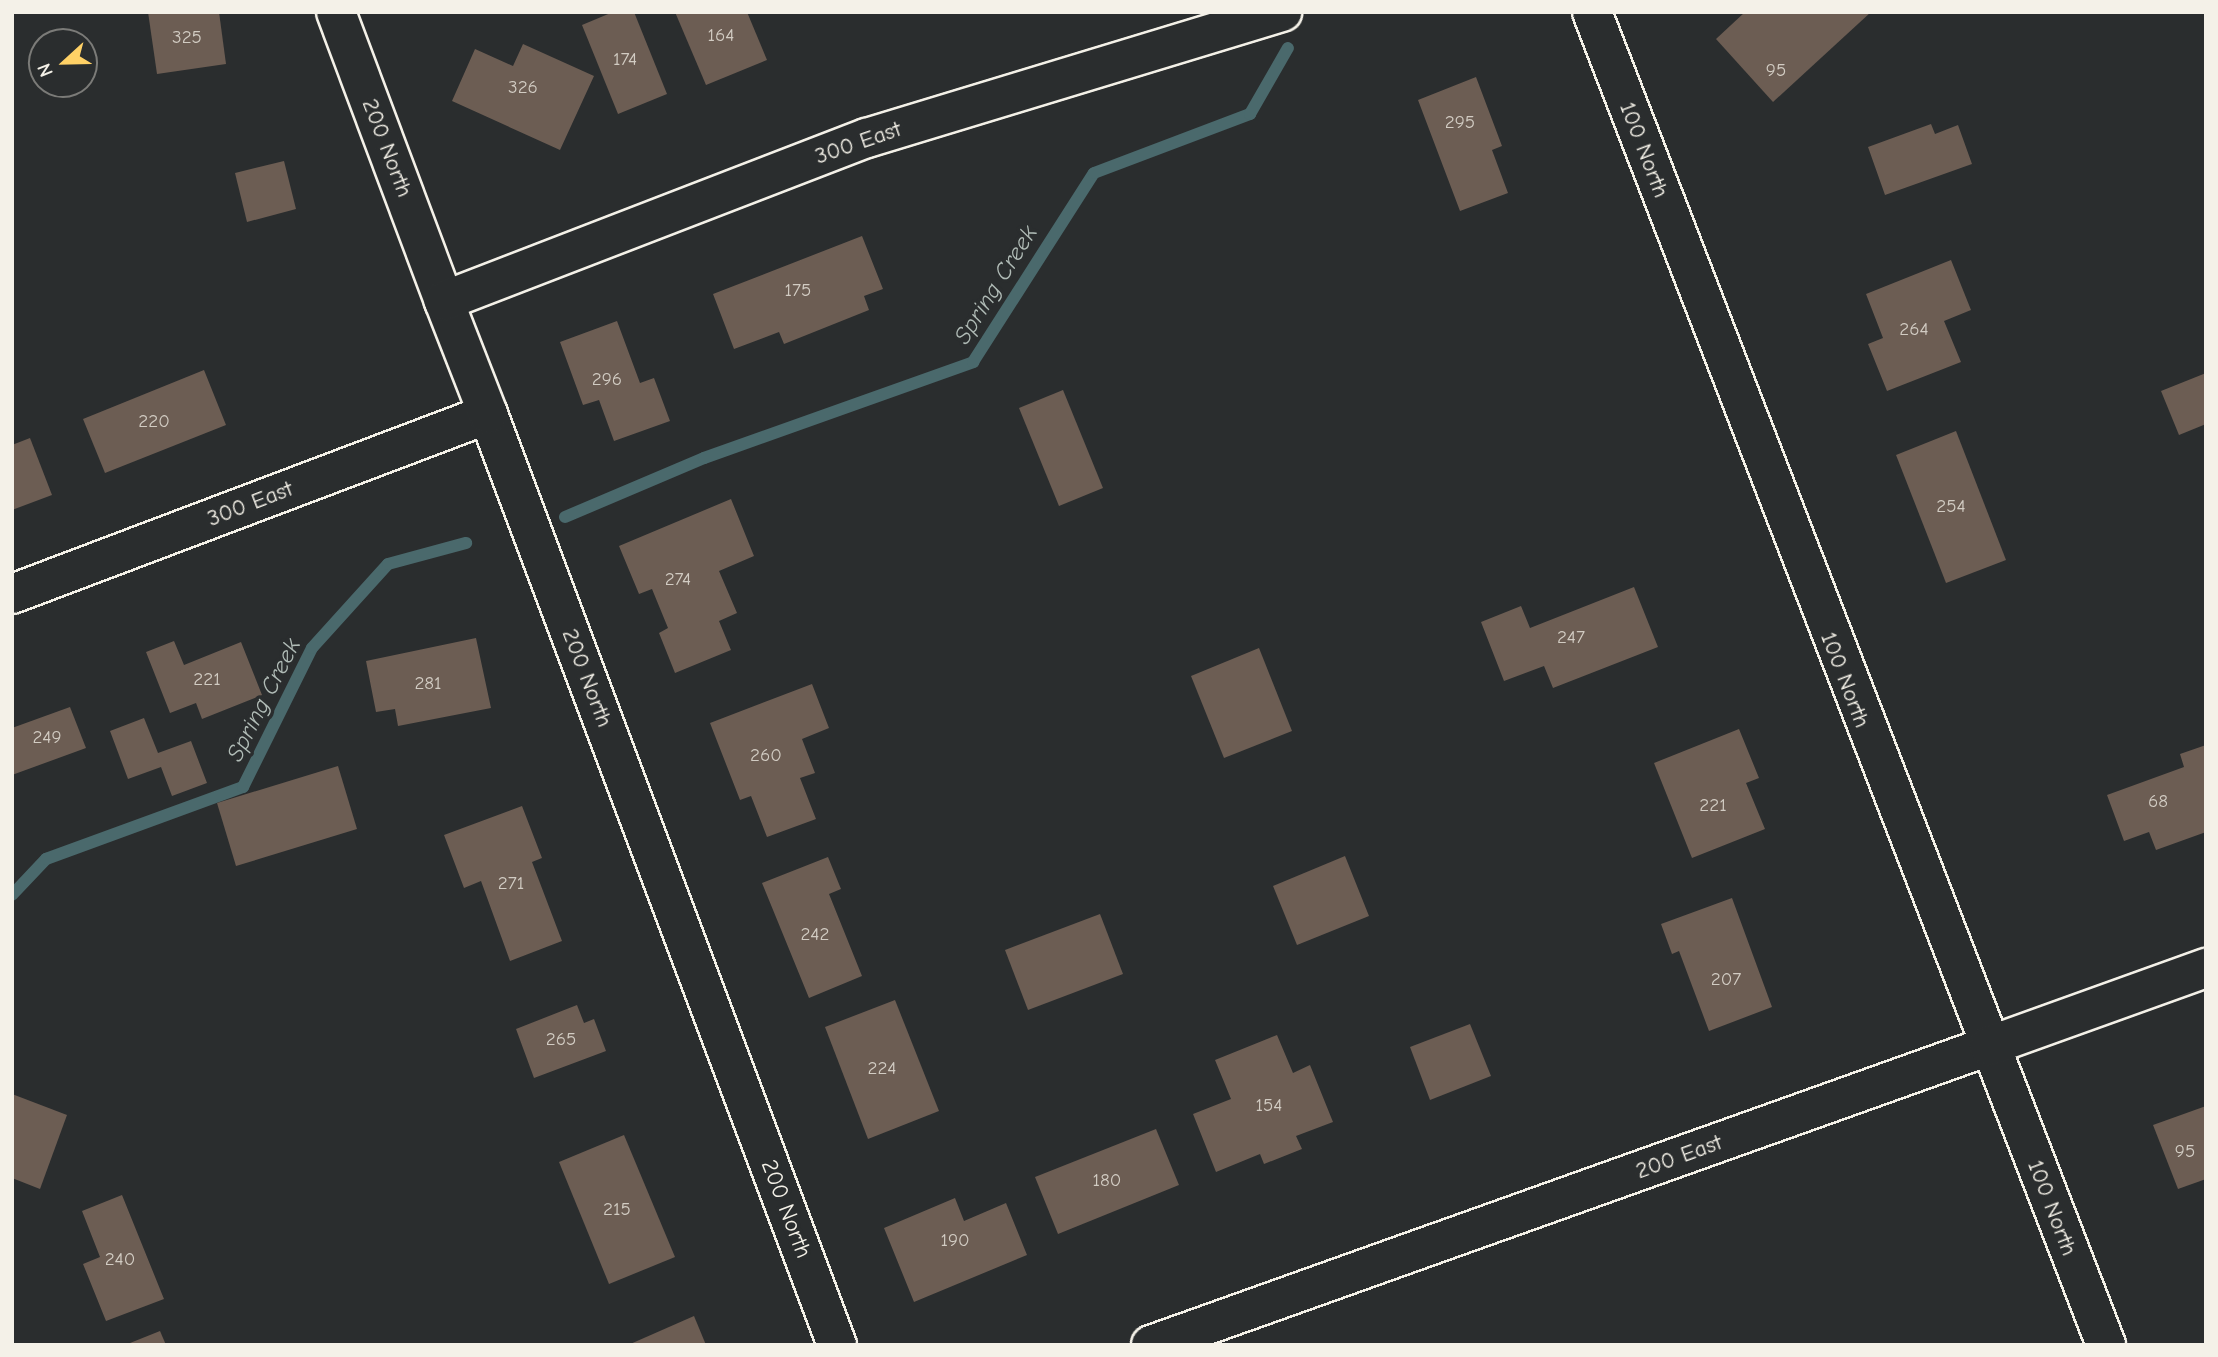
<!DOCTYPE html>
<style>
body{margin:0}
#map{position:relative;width:2218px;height:1357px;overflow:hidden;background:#2a2d2e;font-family:"Comic Neue",sans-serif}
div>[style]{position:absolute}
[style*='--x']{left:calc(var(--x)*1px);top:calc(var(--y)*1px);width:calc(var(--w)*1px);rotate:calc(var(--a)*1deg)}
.stream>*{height:12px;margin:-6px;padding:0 6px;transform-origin:6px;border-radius:6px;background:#4a696c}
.building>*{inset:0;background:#6c5d53}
.roads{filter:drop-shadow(2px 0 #f4f1e8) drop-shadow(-2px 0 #f4f1e8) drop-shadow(0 2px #f4f1e8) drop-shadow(0 -2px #f4f1e8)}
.street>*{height:38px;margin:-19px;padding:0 19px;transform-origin:19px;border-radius:19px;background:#2a2d2e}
.secondary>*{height:38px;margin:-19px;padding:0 19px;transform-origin:19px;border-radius:19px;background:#2a2d2e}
span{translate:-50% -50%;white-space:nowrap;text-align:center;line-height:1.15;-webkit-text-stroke:7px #2a2d2e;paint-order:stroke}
.number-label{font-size:19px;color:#d2ccc3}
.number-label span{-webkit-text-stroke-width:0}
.street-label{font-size:23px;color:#f4f1e8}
.water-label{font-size:24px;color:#b0bbb6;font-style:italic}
.frame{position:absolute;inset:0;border:14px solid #f4f1e8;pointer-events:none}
.north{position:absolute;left:28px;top:28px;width:70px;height:70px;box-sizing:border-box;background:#2a2d2e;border:2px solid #7b7b78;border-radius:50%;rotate:248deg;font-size:19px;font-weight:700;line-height:28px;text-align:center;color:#f4f1e8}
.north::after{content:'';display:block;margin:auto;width:24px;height:32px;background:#ffd166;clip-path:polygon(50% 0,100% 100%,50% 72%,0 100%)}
</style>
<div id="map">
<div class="stream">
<div style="--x:565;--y:517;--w:151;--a:-23"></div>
<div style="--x:704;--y:458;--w:286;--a:-19.6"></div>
<div style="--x:973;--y:362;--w:224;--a:-57.4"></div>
<div style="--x:1094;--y:173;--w:167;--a:-20.7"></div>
<div style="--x:1250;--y:114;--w:76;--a:-60.1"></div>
<div style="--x:12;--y:895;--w:50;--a:-46.6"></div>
<div style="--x:46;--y:859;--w:210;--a:-20.1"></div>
<div style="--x:243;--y:787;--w:155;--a:-63.6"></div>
<div style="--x:312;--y:648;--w:113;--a:-47.9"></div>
<div style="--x:388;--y:564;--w:81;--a:-15.1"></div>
</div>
<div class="building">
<div style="clip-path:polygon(148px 12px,219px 12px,226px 64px,157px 74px)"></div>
<div style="clip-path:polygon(613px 12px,634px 12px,667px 94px,618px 114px,582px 25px)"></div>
<div style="clip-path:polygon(675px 12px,747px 12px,767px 60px,706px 85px)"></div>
<div style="clip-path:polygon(1745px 12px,1871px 12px,1773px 102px,1716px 39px)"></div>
<div style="clip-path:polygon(523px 44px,594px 76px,560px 150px,452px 101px,475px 49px,513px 66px)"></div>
<div style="clip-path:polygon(1476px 77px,1502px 146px,1492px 150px,1508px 193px,1460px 211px,1418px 100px)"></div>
<div style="clip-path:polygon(1931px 124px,1935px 134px,1958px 125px,1972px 164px,1885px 195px,1868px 147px)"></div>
<div style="clip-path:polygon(284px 161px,296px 209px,247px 222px,235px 173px)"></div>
<div style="clip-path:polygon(862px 236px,883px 289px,864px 296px,869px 310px,784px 344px,779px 332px,734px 349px,713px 294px)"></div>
<div style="clip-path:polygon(1951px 260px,1971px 310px,1944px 321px,1961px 362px,1887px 391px,1868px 344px,1883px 338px,1866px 294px)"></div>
<div style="clip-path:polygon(617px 321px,640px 383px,654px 378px,670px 421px,614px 441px,599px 400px,583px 405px,560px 342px)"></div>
<div style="clip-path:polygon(204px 370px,226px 425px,105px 473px,83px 419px)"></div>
<div style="clip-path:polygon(2206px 373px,2206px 424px,2179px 435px,2161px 391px)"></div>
<div style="clip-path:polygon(1063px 390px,1103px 488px,1059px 506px,1019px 408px)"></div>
<div style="clip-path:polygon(1956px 431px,2006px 560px,1946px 583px,1896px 455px)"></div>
<div style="clip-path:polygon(30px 438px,52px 495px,12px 510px,12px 445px)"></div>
<div style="clip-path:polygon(731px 499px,754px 556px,719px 571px,737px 613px,719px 621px,731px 650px,675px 673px,659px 633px,668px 628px,652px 589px,639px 594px,619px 546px)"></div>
<div style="clip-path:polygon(1634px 587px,1658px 647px,1553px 688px,1544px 666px,1504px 681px,1481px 622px,1521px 606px,1530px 628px)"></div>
<div style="clip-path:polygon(476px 638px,491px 708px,398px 726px,395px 709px,376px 712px,366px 661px)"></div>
<div style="clip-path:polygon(174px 641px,184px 665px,241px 642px,262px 695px,202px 719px,196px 703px,170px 713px,146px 652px)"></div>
<div style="clip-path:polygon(1259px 648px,1292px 731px,1224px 758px,1191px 676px)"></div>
<div style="clip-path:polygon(812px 684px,829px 728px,802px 739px,815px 773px,800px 778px,816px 819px,767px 837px,751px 796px,740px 800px,710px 723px)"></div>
<div style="clip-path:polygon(70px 707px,86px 748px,12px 775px,12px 728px)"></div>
<div style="clip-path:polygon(144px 718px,158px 753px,191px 741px,207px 783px,172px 796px,161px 767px,128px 779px,110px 731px)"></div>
<div style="clip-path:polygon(1739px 729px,1759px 778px,1746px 783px,1765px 829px,1692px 858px,1654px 763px)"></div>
<div style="clip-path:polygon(2206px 745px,2206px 832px,2156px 850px,2149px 832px,2124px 841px,2107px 795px,2184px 767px,2180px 754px)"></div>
<div style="clip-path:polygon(338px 766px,357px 829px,236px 866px,217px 803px)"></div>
<div style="clip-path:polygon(522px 806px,542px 858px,532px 862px,562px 941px,510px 961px,481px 881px,464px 888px,444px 835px)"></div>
<div style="clip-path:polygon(1345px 856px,1369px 916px,1297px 945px,1273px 886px)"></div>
<div style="clip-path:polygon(828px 857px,841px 889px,829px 894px,862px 976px,809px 998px,762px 883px)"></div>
<div style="clip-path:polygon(1732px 898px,1772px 1007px,1709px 1031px,1679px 951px,1672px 954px,1661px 924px)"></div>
<div style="clip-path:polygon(1100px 914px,1123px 974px,1028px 1010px,1005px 950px)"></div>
<div style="clip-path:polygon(895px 1000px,939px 1111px,868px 1139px,825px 1027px)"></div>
<div style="clip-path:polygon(577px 1005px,584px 1023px,594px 1019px,606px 1051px,534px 1078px,516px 1029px)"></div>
<div style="clip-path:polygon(1470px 1024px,1491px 1076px,1430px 1100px,1410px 1047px)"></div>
<div style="clip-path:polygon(1277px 1035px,1293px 1073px,1310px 1065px,1333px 1122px,1296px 1136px,1302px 1149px,1264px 1164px,1260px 1154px,1216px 1172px,1193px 1114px,1231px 1099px,1215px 1060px)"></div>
<div style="clip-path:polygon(12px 1094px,67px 1115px,40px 1189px,12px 1178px)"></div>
<div style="clip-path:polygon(2206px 1106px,2206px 1179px,2178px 1189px,2153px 1125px)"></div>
<div style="clip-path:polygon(1156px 1129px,1179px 1185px,1058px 1234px,1035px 1177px)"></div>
<div style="clip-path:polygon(624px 1135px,675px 1257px,609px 1284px,559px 1162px)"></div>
<div style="clip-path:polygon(122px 1195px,164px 1299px,106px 1321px,83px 1264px,100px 1257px,82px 1211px)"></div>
<div style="clip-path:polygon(955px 1198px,964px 1221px,1006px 1203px,1027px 1255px,914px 1302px,884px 1228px)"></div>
<div style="clip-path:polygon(694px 1316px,706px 1345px,628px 1345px)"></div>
<div style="clip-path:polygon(160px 1331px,166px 1345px,125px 1345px)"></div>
</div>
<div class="roads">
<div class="street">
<div style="--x:336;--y:12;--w:309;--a:69.5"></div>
<div style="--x:488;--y:414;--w:994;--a:69.45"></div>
<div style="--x:1151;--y:1345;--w:890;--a:-19.64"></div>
</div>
<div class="secondary">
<div style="--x:1592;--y:12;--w:1429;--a:68.91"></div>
<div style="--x:12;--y:594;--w:509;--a:-20.71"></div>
<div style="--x:488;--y:414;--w:121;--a:-111.3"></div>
<div style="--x:444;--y:301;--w:453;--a:-21.1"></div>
<div style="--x:867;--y:138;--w:434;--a:-16.9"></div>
<div style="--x:1989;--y:1046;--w:231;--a:-19.8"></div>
</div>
</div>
<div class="number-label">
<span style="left:721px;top:36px">164</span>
<span style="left:187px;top:38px">325</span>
<span style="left:625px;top:60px">174</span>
<span style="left:1776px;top:71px">95</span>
<span style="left:523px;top:88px">326</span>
<span style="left:1460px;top:123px">295</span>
<span style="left:798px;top:291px">175</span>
<span style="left:1914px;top:330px">264</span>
<span style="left:607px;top:380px">296</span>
<span style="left:154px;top:422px">220</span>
<span style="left:1951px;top:507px">254</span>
<span style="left:678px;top:580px">274</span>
<span style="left:1571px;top:638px">247</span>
<span style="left:207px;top:680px">221</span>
<span style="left:428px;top:684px">281</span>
<span style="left:47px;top:738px">249</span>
<span style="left:766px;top:756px">260</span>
<span style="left:2158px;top:802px">68</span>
<span style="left:1713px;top:806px">221</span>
<span style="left:511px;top:884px">271</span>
<span style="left:815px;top:935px">242</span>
<span style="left:1726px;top:980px">207</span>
<span style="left:561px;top:1040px">265</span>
<span style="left:882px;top:1069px">224</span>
<span style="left:1269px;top:1106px">154</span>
<span style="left:2185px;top:1152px">95</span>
<span style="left:1107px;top:1181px">180</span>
<span style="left:617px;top:1210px">215</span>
<span style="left:955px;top:1241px">190</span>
<span style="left:120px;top:1260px">240</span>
</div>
<div class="street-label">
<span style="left:858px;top:143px;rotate:-19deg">300 East</span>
<span style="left:387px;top:148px;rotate:69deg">200 North</span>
<span style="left:1644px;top:150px;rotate:69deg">100 North</span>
<span style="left:250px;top:504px;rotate:-21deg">300 East</span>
<span style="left:587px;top:678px;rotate:69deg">200 North</span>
<span style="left:1845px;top:680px;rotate:69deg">100 North</span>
<span style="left:1679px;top:1157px;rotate:-20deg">200 East</span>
<span style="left:2052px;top:1208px;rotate:69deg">100 North</span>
<span style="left:786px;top:1209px;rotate:69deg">200 North</span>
</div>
<div class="water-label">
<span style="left:996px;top:285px;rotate:-58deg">Spring Creek</span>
<span style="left:264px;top:700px;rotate:-63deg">Spring Creek</span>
</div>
<div class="frame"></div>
<div class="north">N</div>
</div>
